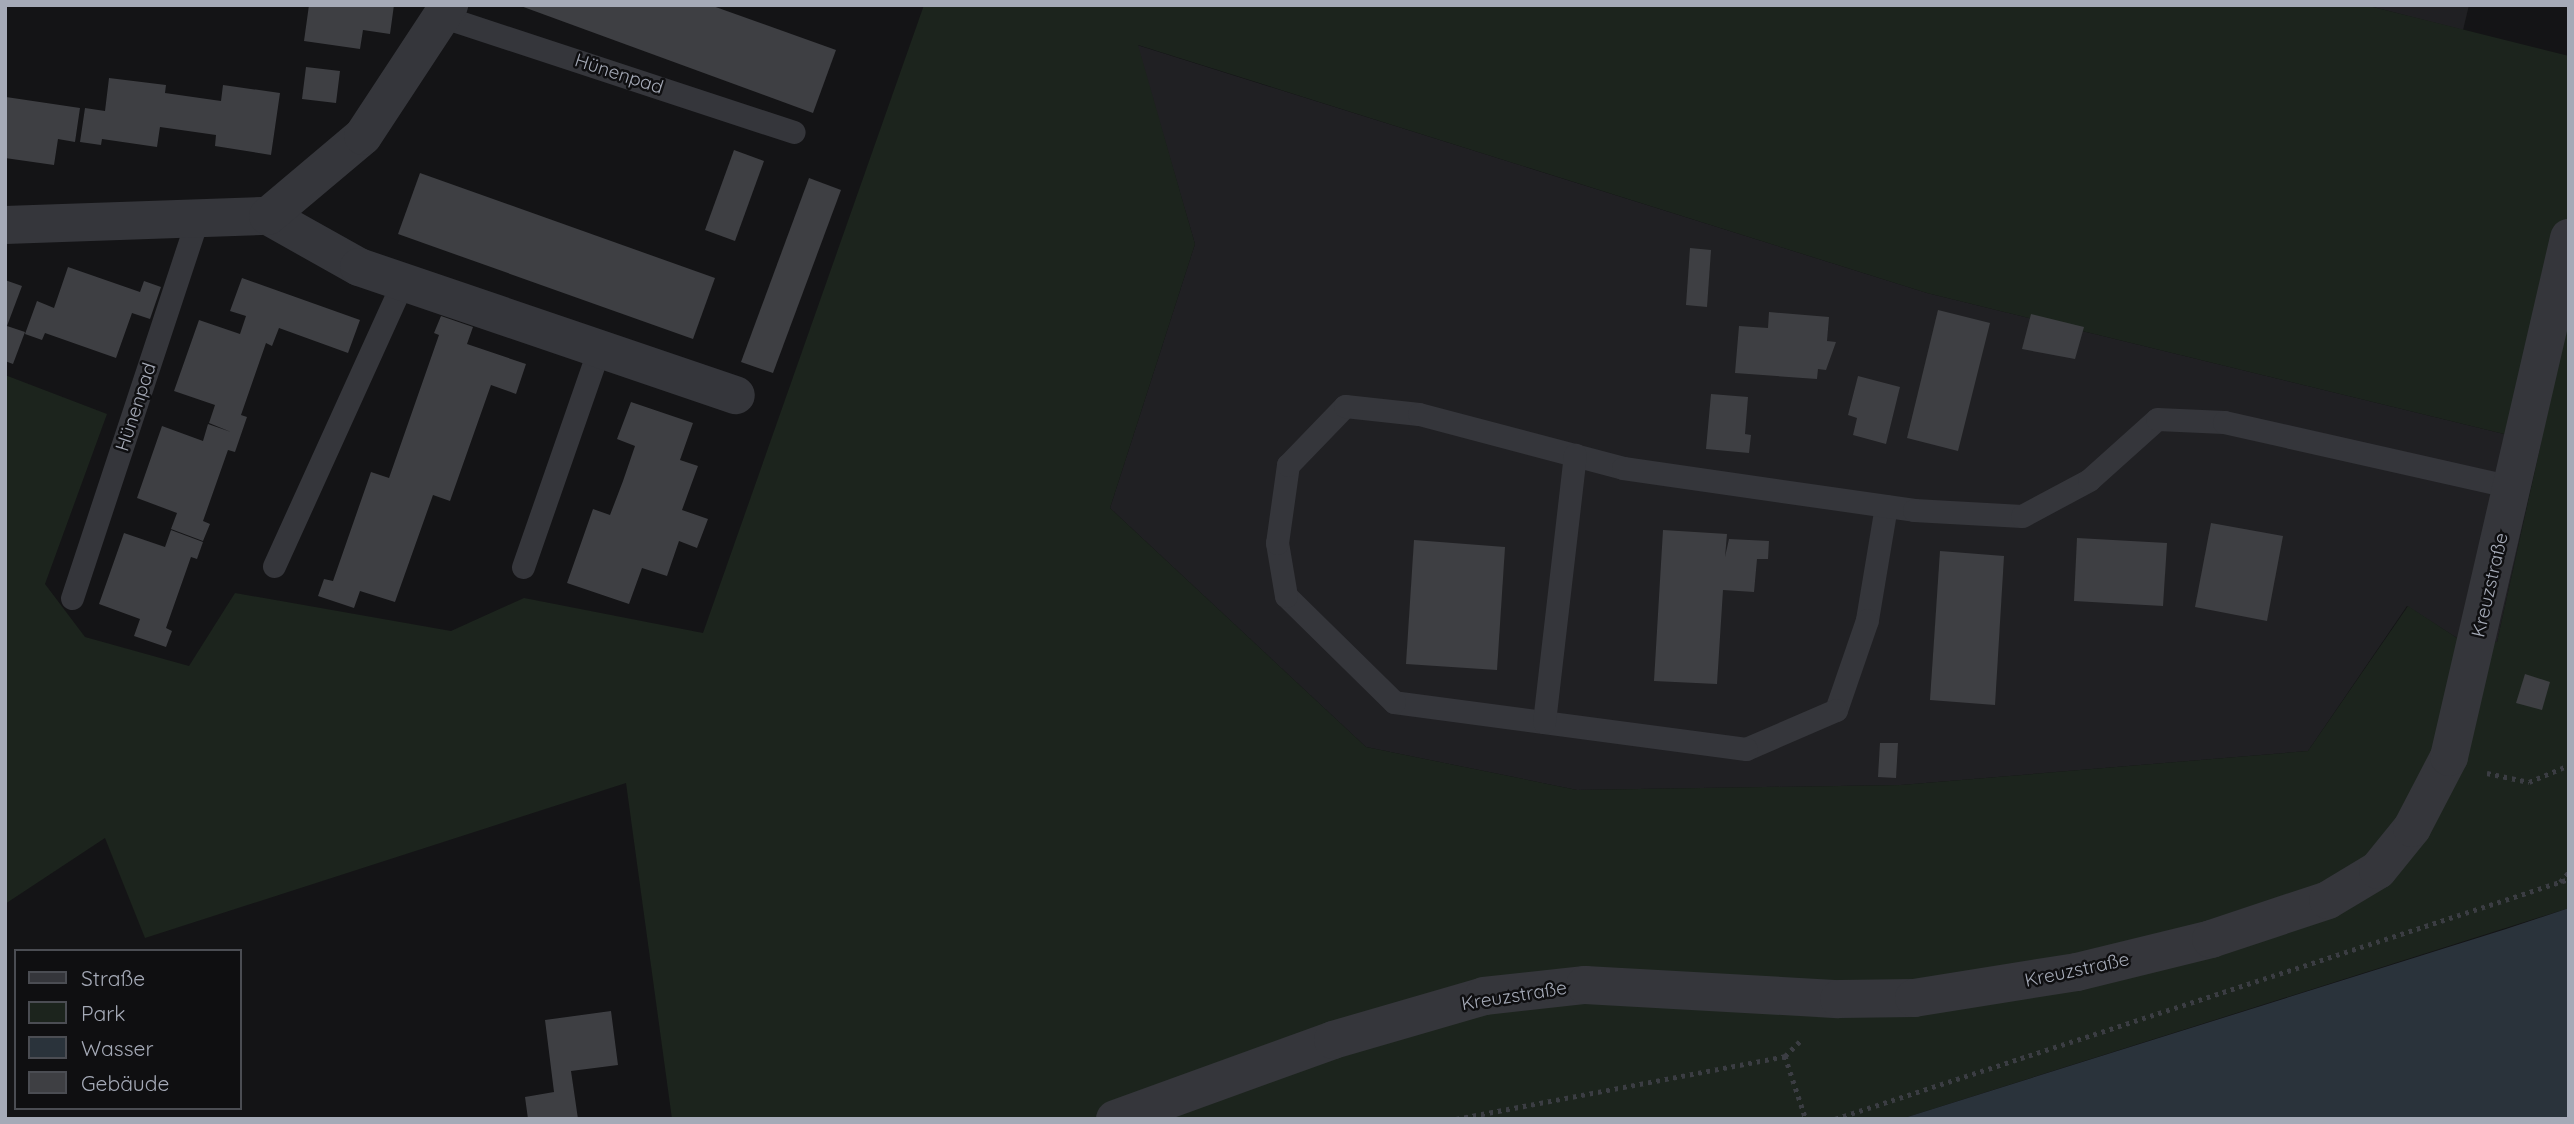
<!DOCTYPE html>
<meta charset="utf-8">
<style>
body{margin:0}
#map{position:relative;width:2574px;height:1124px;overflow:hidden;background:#141416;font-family:Quicksand,sans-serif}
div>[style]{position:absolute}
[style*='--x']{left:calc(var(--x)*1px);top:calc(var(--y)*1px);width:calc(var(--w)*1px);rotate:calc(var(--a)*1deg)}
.built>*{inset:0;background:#202023}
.green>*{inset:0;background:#1c241d}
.water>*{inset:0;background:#2a333b}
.building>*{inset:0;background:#3e3f43}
.path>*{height:4.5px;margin-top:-2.25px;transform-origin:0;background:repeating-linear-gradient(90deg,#3b3d43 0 3.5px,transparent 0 8.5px)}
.service>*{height:23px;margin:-11.5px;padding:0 11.5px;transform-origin:11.5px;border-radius:11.5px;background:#35363b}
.minor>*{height:38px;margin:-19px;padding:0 19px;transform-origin:19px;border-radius:19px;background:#35363b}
.tertiary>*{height:38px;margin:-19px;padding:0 19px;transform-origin:19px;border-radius:19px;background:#35363b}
span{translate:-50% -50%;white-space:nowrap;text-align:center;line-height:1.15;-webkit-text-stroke:5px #0f0f11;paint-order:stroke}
.street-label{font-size:19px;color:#a5aab7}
.frame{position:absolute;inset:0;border:7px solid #a5aab7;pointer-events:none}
.legend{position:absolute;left:14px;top:949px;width:228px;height:161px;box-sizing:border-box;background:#0f0f11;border:2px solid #4b4d53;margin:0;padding:9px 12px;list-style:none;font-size:21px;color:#a5aab7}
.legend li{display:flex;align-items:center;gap:14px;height:35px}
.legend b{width:35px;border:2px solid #4b4d53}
</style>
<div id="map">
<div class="built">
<div style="clip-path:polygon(2365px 5px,2469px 5px,2463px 30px)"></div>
<div style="clip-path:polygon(1137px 45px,1927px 293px,2541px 443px,2497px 642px,2457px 638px,2407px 606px,2308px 751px,1901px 785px,1577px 790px,1366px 747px,1110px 508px,1195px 244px)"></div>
</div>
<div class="green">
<div style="clip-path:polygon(evenodd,924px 5px,2365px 5px,2569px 56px,2569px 908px,1901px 1119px,672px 1119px,626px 783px,145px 938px,105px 838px,5px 904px,5px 375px,107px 414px,45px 584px,85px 637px,189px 666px,235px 593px,451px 631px,524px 598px,703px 633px,924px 5px,1138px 45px,1927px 293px,2541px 443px,2497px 642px,2457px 638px,2408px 606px,2308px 751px,1901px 785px,1577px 790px,1366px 747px,1110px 508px,1195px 244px,1138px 45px)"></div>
</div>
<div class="water">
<div style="clip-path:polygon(2569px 908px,2569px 1119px,1901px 1119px,2506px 929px)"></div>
</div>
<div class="building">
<div style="clip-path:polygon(309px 5px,394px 5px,390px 34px,363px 30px,360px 49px,304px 41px)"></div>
<div style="clip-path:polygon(518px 5px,710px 5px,836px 50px,813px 113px)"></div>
<div style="clip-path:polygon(306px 67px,340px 71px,336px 103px,302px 99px)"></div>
<div style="clip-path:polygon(109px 78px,166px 85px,165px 93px,221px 101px,223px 85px,280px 93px,271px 155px,215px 146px,216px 135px,160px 127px,157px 147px,102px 139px,101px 145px,80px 142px,85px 108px,105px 111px)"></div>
<div style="clip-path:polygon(6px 97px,80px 108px,75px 142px,58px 139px,54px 165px,5px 158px)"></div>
<div style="clip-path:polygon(734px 150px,764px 161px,735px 241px,705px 230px)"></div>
<div style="clip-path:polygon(420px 173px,715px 278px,693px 339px,398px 234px)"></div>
<div style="clip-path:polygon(809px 178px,841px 190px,773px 373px,741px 362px)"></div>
<div style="clip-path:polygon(1690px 248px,1711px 250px,1707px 307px,1686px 305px)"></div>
<div style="clip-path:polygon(68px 267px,140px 292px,144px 281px,161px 287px,150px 319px,132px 313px,116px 358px,45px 333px,42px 340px,25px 334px,37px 301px,54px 308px)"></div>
<div style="clip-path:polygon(242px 278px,360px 320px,348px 353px,279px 328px,272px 346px,266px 343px,241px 415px,247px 417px,235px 452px,228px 450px,203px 521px,210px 524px,203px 541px,171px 529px,177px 513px,137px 498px,162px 426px,203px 441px,208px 424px,231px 432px,209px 423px,215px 405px,174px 391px,199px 320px,240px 334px,246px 316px,230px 311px)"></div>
<div style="clip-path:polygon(5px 280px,22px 286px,7px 326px,25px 332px,13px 364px,5px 361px)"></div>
<div style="clip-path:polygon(1938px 310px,1990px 323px,1958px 451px,1907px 438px)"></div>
<div style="clip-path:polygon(1769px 312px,1829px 317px,1827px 341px,1836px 342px,1826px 370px,1818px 369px,1817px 379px,1735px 373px,1739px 326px,1768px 328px)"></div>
<div style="clip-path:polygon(2031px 314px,2084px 327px,2075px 359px,2022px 349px)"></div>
<div style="clip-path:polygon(441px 316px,473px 327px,467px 344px,526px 364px,516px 394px,491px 385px,450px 501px,433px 495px,395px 602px,360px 591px,354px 608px,318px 596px,324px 579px,333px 581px,371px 472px,389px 478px,439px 335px,434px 333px)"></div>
<div style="clip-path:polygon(1858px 376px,1900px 387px,1886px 444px,1853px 435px,1857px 418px,1848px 415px)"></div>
<div style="clip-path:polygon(1711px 394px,1748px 397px,1745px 434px,1751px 435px,1749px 453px,1706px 449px)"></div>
<div style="clip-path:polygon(631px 402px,693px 423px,680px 460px,698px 466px,682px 510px,708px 519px,697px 548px,679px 541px,667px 576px,642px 568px,629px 604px,567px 583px,593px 509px,610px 515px,623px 481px,635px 446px,617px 439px)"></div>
<div style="clip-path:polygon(2211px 523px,2283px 536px,2267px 621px,2195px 607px)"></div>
<div style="clip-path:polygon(171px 530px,203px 542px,197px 559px,191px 557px,166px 628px,172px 631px,166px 647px,134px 636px,140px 619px,99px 604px,124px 533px,165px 547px)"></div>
<div style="clip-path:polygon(1663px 530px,1727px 534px,1725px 557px,1729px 539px,1769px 541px,1768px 559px,1757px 559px,1754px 592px,1723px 590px,1717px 684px,1654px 681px)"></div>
<div style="clip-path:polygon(2077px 538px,2167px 543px,2163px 606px,2074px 601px)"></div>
<div style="clip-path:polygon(1414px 540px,1505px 547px,1497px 670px,1406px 664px)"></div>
<div style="clip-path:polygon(1940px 551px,2004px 556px,1995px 705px,1930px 700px)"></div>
<div style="clip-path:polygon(2525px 674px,2550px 682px,2542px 710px,2516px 703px)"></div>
<div style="clip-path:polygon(1880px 743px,1898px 743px,1896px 778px,1878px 777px)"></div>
<div style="clip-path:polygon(611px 1011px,618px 1065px,571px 1071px,578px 1119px,528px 1119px,525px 1097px,554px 1092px,545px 1020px)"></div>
</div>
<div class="path">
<div style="--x:2487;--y:773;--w:43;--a:12.1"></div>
<div style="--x:2529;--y:782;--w:43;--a:-23"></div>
<div style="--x:2560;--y:882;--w:13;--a:-48"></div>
<div style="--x:1785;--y:1056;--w:66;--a:71.6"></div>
<div style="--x:1456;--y:1119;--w:335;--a:-10.8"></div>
<div style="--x:1785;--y:1056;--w:24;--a:-45"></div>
<div style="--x:1835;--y:1119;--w:772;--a:-18.11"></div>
</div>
<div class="service">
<div style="--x:444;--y:17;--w:368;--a:18.2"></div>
<div style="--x:1886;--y:506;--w:116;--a:99.5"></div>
<div style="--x:1867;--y:620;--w:95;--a:109"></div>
<div style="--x:1836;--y:710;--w:98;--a:156.6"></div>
<div style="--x:1746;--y:749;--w:355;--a:-172.4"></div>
<div style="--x:1394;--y:702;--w:151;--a:-135.5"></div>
<div style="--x:1286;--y:596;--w:54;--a:-99.6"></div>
<div style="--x:1277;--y:543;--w:79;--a:-82"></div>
<div style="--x:1288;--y:465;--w:82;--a:-46"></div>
<div style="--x:1345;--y:406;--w:74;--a:6.2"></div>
<div style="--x:1419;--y:414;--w:211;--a:14.8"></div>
<div style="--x:1623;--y:468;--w:294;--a:8.2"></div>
<div style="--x:1914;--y:510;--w:108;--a:3.2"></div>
<div style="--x:2022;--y:516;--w:76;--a:-28.2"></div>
<div style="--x:2089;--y:480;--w:91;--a:-41.9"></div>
<div style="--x:2157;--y:419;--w:67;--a:2.6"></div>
<div style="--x:2224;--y:422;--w:295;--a:12.7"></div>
<div style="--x:274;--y:566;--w:312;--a:-65.6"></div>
<div style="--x:523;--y:567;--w:231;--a:-70.8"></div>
<div style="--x:72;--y:598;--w:404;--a:-71.7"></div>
<div style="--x:1544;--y:722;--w:269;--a:-83.4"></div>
</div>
<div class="minor">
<div style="--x:268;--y:216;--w:104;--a:29.3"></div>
<div style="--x:359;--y:267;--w:398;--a:18.8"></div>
<div style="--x:5;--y:225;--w:263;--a:-2"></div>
<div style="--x:268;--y:216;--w:124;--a:-40.1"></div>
<div style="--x:363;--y:136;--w:157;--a:-56.7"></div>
</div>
<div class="tertiary">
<div style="--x:1115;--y:1119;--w:232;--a:-19.9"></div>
<div style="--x:1333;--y:1040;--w:157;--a:-16.2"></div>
<div style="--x:1484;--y:996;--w:102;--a:-6.2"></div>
<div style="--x:1585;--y:985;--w:254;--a:3.2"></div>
<div style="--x:1839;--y:999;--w:75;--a:-0.8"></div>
<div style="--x:1914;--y:998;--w:165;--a:-9.1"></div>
<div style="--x:2077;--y:972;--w:138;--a:-13.8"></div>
<div style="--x:2211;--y:939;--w:123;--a:-18.4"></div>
<div style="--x:2328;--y:900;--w:58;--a:-31"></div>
<div style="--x:2378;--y:870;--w:54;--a:-51"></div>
<div style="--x:2412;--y:828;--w:80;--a:-62.5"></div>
<div style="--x:2449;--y:757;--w:533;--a:-76.98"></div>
</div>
<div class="street-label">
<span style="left:619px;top:74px;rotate:18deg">Hünenpad</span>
<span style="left:136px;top:407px;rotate:-72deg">Hünenpad</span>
<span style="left:2490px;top:585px;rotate:-77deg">Kreuzstraße</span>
<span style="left:2077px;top:970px;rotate:-12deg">Kreuzstraße</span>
<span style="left:1514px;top:996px;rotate:-9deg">Kreuzstraße</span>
</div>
<div class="frame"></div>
<ul class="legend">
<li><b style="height:9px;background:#35363b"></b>Straße</li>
<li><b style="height:19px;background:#1c241d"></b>Park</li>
<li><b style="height:19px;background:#2a333b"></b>Wasser</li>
<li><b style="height:19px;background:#3e3f43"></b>Gebäude</li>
</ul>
</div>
